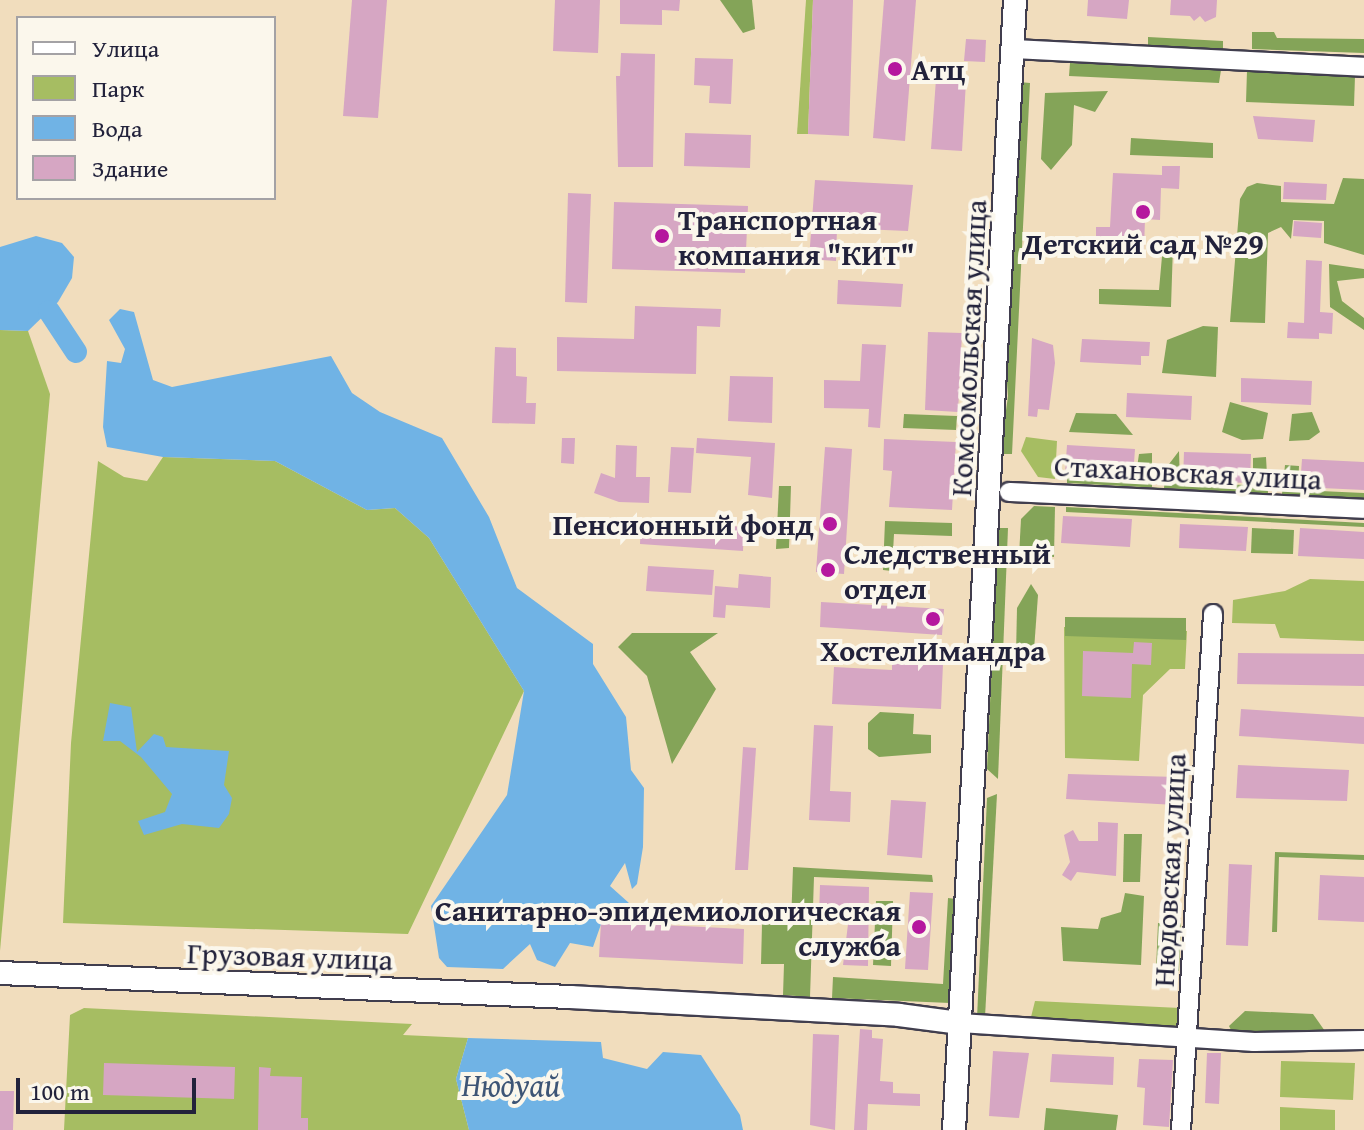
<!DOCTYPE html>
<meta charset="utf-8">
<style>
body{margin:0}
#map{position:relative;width:1364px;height:1130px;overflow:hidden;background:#f1ddbd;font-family:"Gentium Book Plus",serif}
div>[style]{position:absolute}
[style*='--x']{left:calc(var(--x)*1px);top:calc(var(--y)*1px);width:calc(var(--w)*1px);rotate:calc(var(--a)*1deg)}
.green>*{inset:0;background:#a6bd62}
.forest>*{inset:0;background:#84a458}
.water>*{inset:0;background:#70b3e5}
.river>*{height:22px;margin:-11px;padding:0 11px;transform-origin:11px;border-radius:11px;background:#70b3e5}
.building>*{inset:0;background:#d6a6c3}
.roads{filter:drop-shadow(2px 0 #413e4e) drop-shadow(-2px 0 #413e4e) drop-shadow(0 2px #413e4e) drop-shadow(0 -2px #413e4e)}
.minor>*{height:18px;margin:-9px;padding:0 9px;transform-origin:9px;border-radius:9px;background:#fff}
.major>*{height:22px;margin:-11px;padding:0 11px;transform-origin:11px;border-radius:11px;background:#fff}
.dots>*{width:22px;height:22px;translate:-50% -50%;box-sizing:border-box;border:4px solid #fbf7ec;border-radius:50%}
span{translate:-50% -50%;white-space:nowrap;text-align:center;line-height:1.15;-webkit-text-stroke:8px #fbf7ec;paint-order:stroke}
.poi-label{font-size:30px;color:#22223b;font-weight:700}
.left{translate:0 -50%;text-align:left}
.right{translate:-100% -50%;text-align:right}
.street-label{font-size:30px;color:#22223b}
.water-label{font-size:32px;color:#3d5576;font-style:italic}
.legend{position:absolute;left:16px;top:16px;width:260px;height:184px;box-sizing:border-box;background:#fbf7ec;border:2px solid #a4a2a5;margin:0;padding:10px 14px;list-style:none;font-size:24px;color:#22223b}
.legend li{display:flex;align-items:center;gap:16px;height:40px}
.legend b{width:40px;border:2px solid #a4a2a5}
.scale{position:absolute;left:16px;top:1078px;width:180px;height:36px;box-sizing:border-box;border:4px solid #22223b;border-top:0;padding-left:10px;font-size:24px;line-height:28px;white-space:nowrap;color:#22223b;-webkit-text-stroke:6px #fbf7ec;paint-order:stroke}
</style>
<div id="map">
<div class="green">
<div style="clip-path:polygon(806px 0,813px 0,808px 134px,797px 134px)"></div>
<div style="clip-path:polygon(0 330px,28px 331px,50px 394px,0 951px)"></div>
<div style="clip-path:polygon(1026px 437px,1057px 441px,1055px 479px,1038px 477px,1021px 451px)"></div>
<div style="clip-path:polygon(163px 457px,275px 461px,367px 510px,395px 508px,429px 538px,524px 691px,408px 934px,63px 923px,71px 743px,98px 461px,124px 477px,147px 481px)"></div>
<div style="clip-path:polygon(1310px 579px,1364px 581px,1364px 641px,1280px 638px,1275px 624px,1232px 623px,1233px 600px,1285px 591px)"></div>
<div style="clip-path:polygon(1064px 627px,1187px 631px,1185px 669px,1170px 669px,1143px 695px,1139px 761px,1065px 758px)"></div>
<div style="clip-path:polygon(1035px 1001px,1180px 1008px,1178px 1027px,1030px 1021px)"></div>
<div style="clip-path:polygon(84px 1008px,412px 1024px,403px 1035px,468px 1038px,456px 1079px,469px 1130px,64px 1130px,70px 1015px)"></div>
<div style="clip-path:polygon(1281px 1061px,1355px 1063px,1353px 1100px,1280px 1097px)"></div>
<div style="clip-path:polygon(1280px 1107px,1335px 1110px,1335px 1130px,1280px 1130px)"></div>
</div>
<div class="forest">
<div style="clip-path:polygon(720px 0,752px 0,755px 29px,743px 33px)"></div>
<div style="clip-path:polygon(1252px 32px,1274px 32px,1277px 38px,1364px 39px,1364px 53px,1252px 49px)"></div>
<div style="clip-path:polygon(1148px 37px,1223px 41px,1223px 51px,1148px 47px)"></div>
<div style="clip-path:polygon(1070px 63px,1221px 70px,1219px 83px,1069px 76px)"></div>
<div style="clip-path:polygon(1247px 71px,1355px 76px,1354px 106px,1246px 102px)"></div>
<div style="clip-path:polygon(1019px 82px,1030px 83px,1012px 454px,1000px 454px,1008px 396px,1005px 357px)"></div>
<div style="clip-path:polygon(1108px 91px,1095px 112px,1074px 105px,1072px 145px,1051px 170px,1041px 159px,1045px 93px)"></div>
<div style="clip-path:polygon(1131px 138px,1213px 143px,1213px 158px,1130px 155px)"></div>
<div style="clip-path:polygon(1343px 178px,1364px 179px,1364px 255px,1324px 243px,1324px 221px,1293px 220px,1291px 239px,1281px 227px,1268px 233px,1265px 323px,1230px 322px,1240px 199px,1247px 187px,1257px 183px,1281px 186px,1281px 202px,1334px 204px)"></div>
<div style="clip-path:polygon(1163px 245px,1173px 246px,1171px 307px,1099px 304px,1099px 289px,1159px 290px)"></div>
<div style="clip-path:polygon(1329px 264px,1364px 269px,1364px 278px,1337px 281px,1342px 301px,1364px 318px,1364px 330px,1330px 307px)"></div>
<div style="clip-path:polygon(1203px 326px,1218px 327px,1216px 377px,1162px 373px,1167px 340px)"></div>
<div style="clip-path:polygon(1230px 402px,1268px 413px,1263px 439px,1242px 440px,1222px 432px)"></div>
<div style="clip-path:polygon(1312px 412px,1320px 432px,1309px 440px,1289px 441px,1292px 414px)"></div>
<div style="clip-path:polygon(1076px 413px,1116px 414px,1133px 435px,1069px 432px)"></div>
<div style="clip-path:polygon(904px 414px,957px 416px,956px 430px,903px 428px)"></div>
<div style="clip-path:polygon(1179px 451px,1180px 484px,1253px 485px,1253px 458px,1266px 457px,1268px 493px,1282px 494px,1285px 465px,1299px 466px,1298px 490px,1364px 493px,1364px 499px,1067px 483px,1067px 477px,1135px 481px,1139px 454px,1152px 453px,1152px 487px,1164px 488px,1166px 468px)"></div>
<div style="clip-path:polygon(779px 486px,791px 486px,789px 548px,776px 549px)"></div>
<div style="clip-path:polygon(1034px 506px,1055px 507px,1054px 557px,1019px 556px,1021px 519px)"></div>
<div style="clip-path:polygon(1066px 507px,1364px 523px,1364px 527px,1066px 512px)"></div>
<div style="clip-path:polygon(885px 521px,952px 523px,952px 536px,894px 534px,892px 571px,883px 570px)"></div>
<div style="clip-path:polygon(998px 528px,1008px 528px,998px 779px,987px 769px)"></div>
<div style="clip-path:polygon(1252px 528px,1294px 530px,1293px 554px,1251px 553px)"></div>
<div style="clip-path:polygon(1031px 584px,1038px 595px,1034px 650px,1016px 654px,1017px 608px)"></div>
<div style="clip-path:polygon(1065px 617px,1186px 618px,1186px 640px,1065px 636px)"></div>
<div style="clip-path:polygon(632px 633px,718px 633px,690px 652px,716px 689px,672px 764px,647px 676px,618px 647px)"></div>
<div style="clip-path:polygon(880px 712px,914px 714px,913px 734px,931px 735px,931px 753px,879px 757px,868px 749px,868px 723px)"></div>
<div style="clip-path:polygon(997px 794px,985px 1017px,977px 1018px,987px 798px)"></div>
<div style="clip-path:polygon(1124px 834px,1142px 834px,1140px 882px,1123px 882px)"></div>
<div style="clip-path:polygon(1275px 852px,1364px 855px,1364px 860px,1279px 857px,1277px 932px,1272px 932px)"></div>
<div style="clip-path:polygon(793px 867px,932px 875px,933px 882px,814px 877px,810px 997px,783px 995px,784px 964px,761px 964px,762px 924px,791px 924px)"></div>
<div style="clip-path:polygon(1125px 893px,1144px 896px,1141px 965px,1063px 961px,1061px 927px,1098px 929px,1101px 918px,1121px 912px)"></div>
<div style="clip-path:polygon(948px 898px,956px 899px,950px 1003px,832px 998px,833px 977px,943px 984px)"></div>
<div style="clip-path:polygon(876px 901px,893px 901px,891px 966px,873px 965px)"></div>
<div style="clip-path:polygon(1158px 923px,1181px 923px,1179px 971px,1156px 970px)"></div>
<div style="clip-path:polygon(1245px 1011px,1313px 1014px,1327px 1034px,1232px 1032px,1229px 1026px)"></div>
<div style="clip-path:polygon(1046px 1108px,1118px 1115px,1116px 1130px,1044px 1130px)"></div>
</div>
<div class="water">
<div style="clip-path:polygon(36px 236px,62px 243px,74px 257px,72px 278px,58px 302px,28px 331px,0 330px,0 247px)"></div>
<div style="clip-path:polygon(120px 309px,134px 312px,153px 380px,172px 387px,331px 356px,352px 393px,380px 412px,442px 438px,489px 517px,517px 588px,593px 644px,593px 664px,626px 717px,631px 770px,644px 788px,643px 847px,637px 884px,632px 889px,625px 863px,610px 886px,629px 903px,628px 909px,605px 913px,593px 947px,570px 943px,555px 967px,537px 960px,530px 944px,503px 969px,447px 967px,439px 958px,431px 906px,507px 795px,524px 691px,429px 538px,395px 508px,367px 510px,275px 461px,163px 457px,107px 447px,103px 427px,107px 361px,121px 363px,125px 349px,109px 320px)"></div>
<div style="clip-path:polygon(110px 703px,131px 707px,137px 752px,154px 734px,163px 737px,166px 747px,229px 751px,224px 785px,232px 798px,229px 814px,219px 828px,182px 824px,144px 835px,138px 821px,165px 812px,172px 794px,141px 757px,120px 741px,103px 741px)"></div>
<div style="clip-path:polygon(468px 1038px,601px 1042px,603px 1058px,647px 1069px,663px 1052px,701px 1055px,740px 1115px,743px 1130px,469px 1130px,456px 1079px)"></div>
</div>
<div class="river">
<div style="--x:49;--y:311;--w:49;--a:56.6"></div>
</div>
<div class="building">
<div style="clip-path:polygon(352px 0,387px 0,378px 118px,343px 116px)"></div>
<div style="clip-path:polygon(555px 0,600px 0,598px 53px,553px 51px)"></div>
<div style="clip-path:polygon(620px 0,680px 0,679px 11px,662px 10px,662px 25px,620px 24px)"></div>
<div style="clip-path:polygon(813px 0,853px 0,849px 136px,808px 134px)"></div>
<div style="clip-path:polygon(884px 0,916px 0,905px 141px,873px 138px)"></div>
<div style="clip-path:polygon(1088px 0,1129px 0,1127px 19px,1087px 16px)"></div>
<div style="clip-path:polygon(1171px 0,1217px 0,1216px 17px,1205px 22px,1200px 16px,1194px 21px,1190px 16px,1170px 15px)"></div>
<div style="clip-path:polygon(966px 39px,986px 40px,985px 62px,964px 61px)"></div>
<div style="clip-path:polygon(621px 53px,655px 54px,653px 167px,618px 167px,616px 76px,620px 76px)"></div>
<div style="clip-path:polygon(695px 58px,733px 59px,731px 104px,709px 103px,710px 86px,694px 85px)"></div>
<div style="clip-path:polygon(936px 79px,966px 81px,962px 151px,931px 149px)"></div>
<div style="clip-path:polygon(1253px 116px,1315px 120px,1313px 142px,1258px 139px)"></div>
<div style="clip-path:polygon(685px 133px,751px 135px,750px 168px,684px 166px)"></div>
<div style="clip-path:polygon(1162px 166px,1180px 166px,1179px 189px,1161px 188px,1160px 220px,1145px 219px,1144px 249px,1138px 249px,1138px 257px,1125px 256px,1121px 238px,1096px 237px,1096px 227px,1110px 227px,1113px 173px,1162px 175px)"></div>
<div style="clip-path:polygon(815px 180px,913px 185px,908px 231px,837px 228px,836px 261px,809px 259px)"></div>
<div style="clip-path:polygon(1284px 182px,1327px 184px,1326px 200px,1283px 199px)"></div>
<div style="clip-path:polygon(568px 193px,591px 194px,587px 303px,565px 302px)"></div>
<div style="clip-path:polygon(614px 202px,748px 206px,745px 273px,612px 269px)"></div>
<div style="clip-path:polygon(1294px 221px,1322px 223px,1321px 238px,1293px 236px)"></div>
<div style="clip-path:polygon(1306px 260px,1322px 261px,1320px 312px,1333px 313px,1332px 334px,1319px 333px,1319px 339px,1287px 338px,1288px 322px,1304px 323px)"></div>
<div style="clip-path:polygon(838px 280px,903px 284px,901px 307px,837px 304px)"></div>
<div style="clip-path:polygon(635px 306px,721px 309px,720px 327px,697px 326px,696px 374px,557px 371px,557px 337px,634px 339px)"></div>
<div style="clip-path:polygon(928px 332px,962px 333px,958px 412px,925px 410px)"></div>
<div style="clip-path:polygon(1032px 338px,1053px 345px,1055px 363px,1049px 410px,1038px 409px,1037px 417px,1028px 416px)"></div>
<div style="clip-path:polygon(1082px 339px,1150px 342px,1149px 356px,1141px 356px,1141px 365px,1080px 362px)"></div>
<div style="clip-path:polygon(862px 344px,886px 345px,880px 428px,868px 427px,869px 409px,824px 408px,824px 380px,860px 381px)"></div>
<div style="clip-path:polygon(495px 347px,516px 348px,516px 376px,527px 377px,526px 403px,536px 403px,535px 424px,492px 423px)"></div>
<div style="clip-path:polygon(730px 376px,773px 377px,772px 423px,728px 421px)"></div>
<div style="clip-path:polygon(1241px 378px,1312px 381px,1311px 405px,1241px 402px)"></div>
<div style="clip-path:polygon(1127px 393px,1192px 396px,1191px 420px,1126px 417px)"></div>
<div style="clip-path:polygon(562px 438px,575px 438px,574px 464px,561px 463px)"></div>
<div style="clip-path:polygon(697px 438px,775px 443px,772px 498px,748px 495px,751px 457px,696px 453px)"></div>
<div style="clip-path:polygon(884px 439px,956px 442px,952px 510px,889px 507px,892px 471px,883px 470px)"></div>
<div style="clip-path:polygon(616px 445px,637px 446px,636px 477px,650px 477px,649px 503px,619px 502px,594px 493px,601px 473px,615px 478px)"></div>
<div style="clip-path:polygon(1067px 445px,1135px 449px,1133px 477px,1065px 474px)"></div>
<div style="clip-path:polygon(671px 447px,694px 448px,691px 493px,668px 492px)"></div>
<div style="clip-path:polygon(825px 447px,852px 449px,844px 574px,816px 572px)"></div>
<div style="clip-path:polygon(1184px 452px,1251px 454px,1250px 483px,1183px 481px)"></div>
<div style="clip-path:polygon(1302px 459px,1364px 462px,1364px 490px,1300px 487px)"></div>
<div style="clip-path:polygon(1063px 516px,1132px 519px,1130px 547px,1061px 543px)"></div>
<div style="clip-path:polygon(641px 520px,744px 527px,743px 551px,640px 544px)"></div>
<div style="clip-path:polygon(1180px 524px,1248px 527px,1246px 551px,1179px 548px)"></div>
<div style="clip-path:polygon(1300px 528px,1364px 532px,1364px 559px,1298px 556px)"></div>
<div style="clip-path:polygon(648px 566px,714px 570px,712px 595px,646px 591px)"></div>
<div style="clip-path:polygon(739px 574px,771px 577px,770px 608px,726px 605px,725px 618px,713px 617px,715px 586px,738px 588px)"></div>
<div style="clip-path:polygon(821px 602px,944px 609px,942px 635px,820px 627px)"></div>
<div style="clip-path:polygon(1134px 642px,1152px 643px,1151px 665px,1132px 664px,1131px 698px,1082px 696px,1083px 651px,1133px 653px)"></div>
<div style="clip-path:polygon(1238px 653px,1364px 654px,1364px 686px,1237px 684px)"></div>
<div style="clip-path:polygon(892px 662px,943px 664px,941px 709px,832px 704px,834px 667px,892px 670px)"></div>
<div style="clip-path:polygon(1241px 709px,1364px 717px,1364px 744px,1239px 736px)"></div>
<div style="clip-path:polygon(814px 725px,833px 726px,830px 791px,851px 792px,850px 822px,809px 820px)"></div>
<div style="clip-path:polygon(743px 747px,756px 748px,748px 870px,735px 870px)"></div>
<div style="clip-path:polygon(1238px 765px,1349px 770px,1347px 801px,1236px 798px)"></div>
<div style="clip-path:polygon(1068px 774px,1177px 777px,1176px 805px,1066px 799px)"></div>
<div style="clip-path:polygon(891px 800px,926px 802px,922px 858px,887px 855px)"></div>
<div style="clip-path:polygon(1098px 822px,1118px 823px,1116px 876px,1077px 872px,1071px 881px,1062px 875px,1070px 862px,1064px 835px,1073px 830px,1079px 841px,1098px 841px)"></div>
<div style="clip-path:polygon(1229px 864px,1252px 865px,1248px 946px,1226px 945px)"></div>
<div style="clip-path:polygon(1320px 875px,1364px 877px,1364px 922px,1318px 920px)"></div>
<div style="clip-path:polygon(820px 885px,869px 887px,868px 966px,843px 965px,849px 916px,819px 915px)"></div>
<div style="clip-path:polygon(910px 892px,933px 893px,928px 970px,905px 969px)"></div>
<div style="clip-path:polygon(601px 922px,744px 929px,743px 964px,599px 957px)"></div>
<div style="clip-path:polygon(860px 1029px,872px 1030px,872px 1038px,883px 1039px,880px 1081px,893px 1082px,893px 1093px,920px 1094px,920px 1106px,868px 1104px,867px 1130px,854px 1130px)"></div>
<div style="clip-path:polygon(813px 1034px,839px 1035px,835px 1130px,810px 1125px)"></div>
<div style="clip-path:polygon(993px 1051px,1029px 1053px,1019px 1118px,989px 1116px)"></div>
<div style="clip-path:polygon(1207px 1053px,1221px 1053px,1219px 1104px,1205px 1103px)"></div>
<div style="clip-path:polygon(1052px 1054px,1114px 1057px,1113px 1085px,1050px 1082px)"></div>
<div style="clip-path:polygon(1139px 1059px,1173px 1060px,1169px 1127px,1143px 1125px,1145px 1088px,1137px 1087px)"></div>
<div style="clip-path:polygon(104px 1063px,235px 1067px,234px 1099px,103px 1095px)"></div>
<div style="clip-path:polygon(259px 1067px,271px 1068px,270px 1076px,302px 1077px,301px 1118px,308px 1118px,308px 1130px,258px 1130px)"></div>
<div style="clip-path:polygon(0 1091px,14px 1091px,13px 1130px,0 1130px)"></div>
</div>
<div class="roads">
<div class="minor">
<div style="--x:1013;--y:49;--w:351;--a:2.9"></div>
<div style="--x:1009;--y:492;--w:355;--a:2.7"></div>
<div style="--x:960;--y:1023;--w:295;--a:3.7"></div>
<div style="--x:1254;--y:1042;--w:110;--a:-1"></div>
<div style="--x:1181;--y:1130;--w:517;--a:-86.45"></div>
</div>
<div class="major">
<div style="--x:0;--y:973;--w:571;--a:2.41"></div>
<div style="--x:570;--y:997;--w:329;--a:3.1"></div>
<div style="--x:899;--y:1015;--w:62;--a:7.5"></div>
<div style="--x:954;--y:1130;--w:1132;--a:-86.91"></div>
</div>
</div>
<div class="dots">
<div style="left:895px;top:69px;background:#b5179e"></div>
<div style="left:1143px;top:212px;background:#b5179e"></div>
<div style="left:662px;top:236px;background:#b5179e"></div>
<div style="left:830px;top:524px;background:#b5179e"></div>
<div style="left:828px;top:570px;background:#b5179e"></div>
<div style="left:933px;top:619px;background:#b5179e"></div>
<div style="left:919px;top:927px;background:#b5179e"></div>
</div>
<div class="poi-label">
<span class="left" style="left:911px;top:69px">Атц</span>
<span class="left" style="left:678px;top:236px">Транспортная<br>компания "КИТ"</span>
<span style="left:1143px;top:243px">Детский сад №29</span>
<span class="right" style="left:814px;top:524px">Пенсионный фонд</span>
<span class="left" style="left:844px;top:570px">Следственный<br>отдел</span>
<span style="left:933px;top:650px">ХостелИмандра</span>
<span class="right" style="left:901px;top:927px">Санитарно-эпидемиологическая<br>служба</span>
</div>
<div class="street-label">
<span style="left:968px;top:348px;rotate:-87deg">Комсомольская улица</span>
<span style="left:1188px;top:472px;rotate:3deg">Стахановская улица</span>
<span style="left:1169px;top:870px;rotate:-87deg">Нюдовская улица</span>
<span style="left:290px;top:956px;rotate:2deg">Грузовая улица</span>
</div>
<div class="water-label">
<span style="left:511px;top:1085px">Нюдуай</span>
</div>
<ul class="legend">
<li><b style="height:10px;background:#fff"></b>Улица</li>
<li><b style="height:22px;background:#a6bd62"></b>Парк</li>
<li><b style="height:22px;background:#70b3e5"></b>Вода</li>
<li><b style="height:22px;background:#d6a6c3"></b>Здание</li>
</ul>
<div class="scale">100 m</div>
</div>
